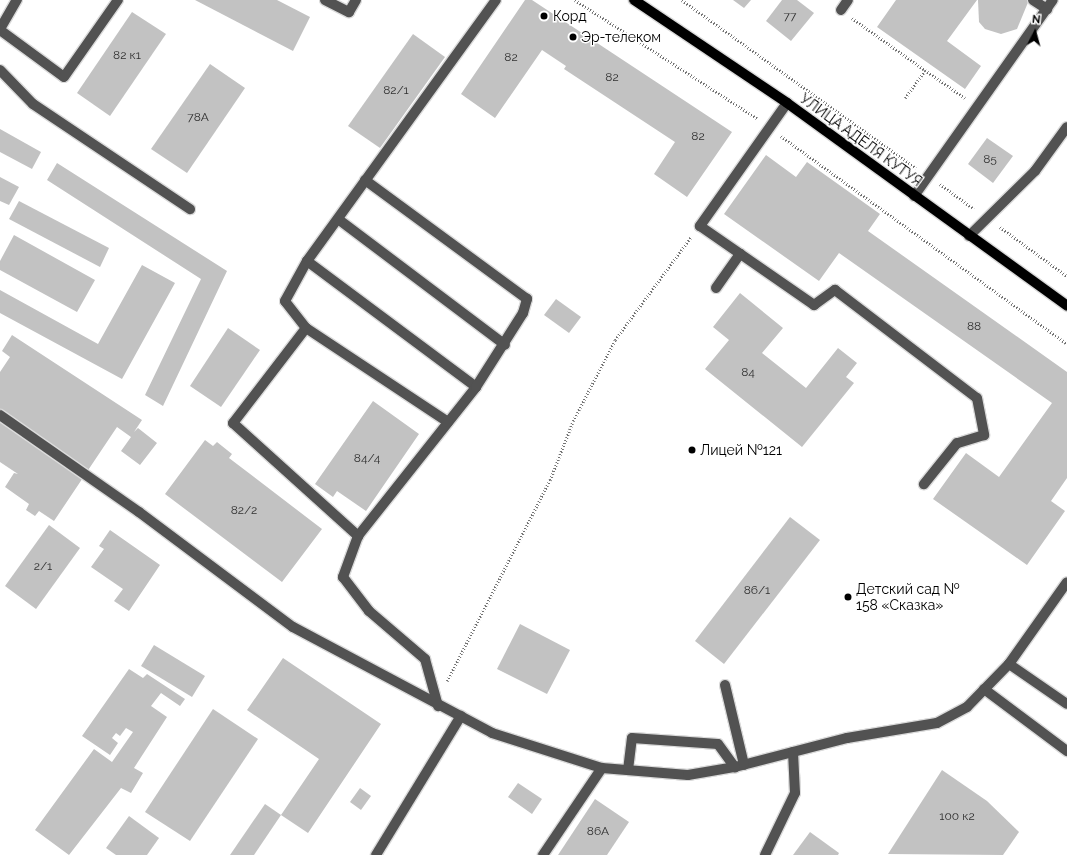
<!DOCTYPE html>
<meta charset="utf-8">
<style>
body{margin:0}
#map{position:relative;width:1067px;height:855px;overflow:hidden;background:#fff;font-family:Raleway,sans-serif}
div>[style]{position:absolute}
[style*='--x']{left:calc(var(--x)*1px);top:calc(var(--y)*1px);width:calc(var(--w)*1px);rotate:calc(var(--a)*1deg)}
.building>*{inset:0;background:#c2c2c2}
.path>*{height:2.5px;margin-top:-1.25px;transform-origin:0;background:repeating-linear-gradient(90deg,#747474 0 1px,transparent 0 3px)}
.roads{filter:drop-shadow(1px 0 #dbdbdb) drop-shadow(-1px 0 #dbdbdb) drop-shadow(0 1px #dbdbdb) drop-shadow(0 -1px #dbdbdb)}
.minor>*{height:10px;margin:-5px;padding:0 5px;transform-origin:5px;border-radius:5px;background:#525252}
.major>*{height:10px;margin:-5px;padding:0 5px;transform-origin:5px;border-radius:5px;background:#000}
.dots>*{width:11px;height:11px;translate:-50% -50%;box-sizing:border-box;border:2px solid #fff;border-radius:50%}
span{translate:-50% -50%;white-space:nowrap;text-align:center;line-height:1.15;-webkit-text-stroke:3px #fff;paint-order:stroke}
.number-label{font-size:12px;color:#303030}
.number-label span{-webkit-text-stroke-width:0}
.poi-label{font-size:14px;color:#000}
.left{translate:0 -50%;text-align:left}
.street-label{font-size:14px;color:#000}
.north{position:absolute;left:1015px;top:12px;width:40px;height:40px;-webkit-text-stroke:3px #fff;paint-order:stroke;rotate:6deg;font-size:11px;font-weight:700;line-height:16px;text-align:center;color:#000}
.north::after{content:'';display:block;margin:auto;width:14px;height:18px;background:#000;clip-path:polygon(50% 0,100% 100%,50% 72%,0 100%)}
</style>
<div id="map">
<div class="building">
<div style="clip-path:polygon(195px 0,277px 0,310px 17px,293px 51px)"></div>
<div style="clip-path:polygon(525px 0,532px 0,732px 132px,687px 197px,654px 174px,675px 142px,564px 69px,566px 66px,542px 50px,495px 118px,461px 94px)"></div>
<div style="clip-path:polygon(733px 0,751px 0,744px 8px)"></div>
<div style="clip-path:polygon(782px 0,797px 0,814px 13px,791px 41px,766px 21px)"></div>
<div style="clip-path:polygon(896px 0,977px 0,947px 41px,981px 66px,965px 89px,877px 27px)"></div>
<div style="clip-path:polygon(978px 0,1029px 0,1017px 29px,1001px 34px,985px 29px,979px 22px)"></div>
<div style="clip-path:polygon(132px 12px,166px 34px,110px 116px,77px 93px)"></div>
<div style="clip-path:polygon(413px 34px,445px 57px,380px 148px,348px 126px)"></div>
<div style="clip-path:polygon(210px 64px,245px 88px,187px 173px,151px 149px)"></div>
<div style="clip-path:polygon(0 129px,41px 152px,32px 169px,0 152px)"></div>
<div style="clip-path:polygon(987px 138px,1013px 156px,993px 183px,968px 164px)"></div>
<div style="clip-path:polygon(766px 155px,796px 177px,807px 162px,880px 214px,868px 231px,1067px 372px,1067px 478px,1051px 501px,1065px 511px,1027px 565px,933px 499px,966px 453px,999px 477px,1052px 403px,839px 253px,819px 281px,724px 214px)"></div>
<div style="clip-path:polygon(57px 163px,227px 271px,163px 406px,145px 395px,201px 279px,47px 180px)"></div>
<div style="clip-path:polygon(0 177px,19px 187px,9px 205px,0 201px)"></div>
<div style="clip-path:polygon(19px 201px,109px 248px,100px 267px,9px 219px)"></div>
<div style="clip-path:polygon(14px 235px,95px 280px,77px 312px,0 270px,0 261px)"></div>
<div style="clip-path:polygon(142px 265px,175px 283px,122px 379px,0 313px,0 290px,98px 344px)"></div>
<div style="clip-path:polygon(740px 293px,783px 328px,762px 353px,806px 388px,838px 348px,857px 363px,846px 377px,854px 383px,802px 447px,705px 369px,729px 340px,713px 327px)"></div>
<div style="clip-path:polygon(556px 299px,581px 317px,569px 333px,544px 315px)"></div>
<div style="clip-path:polygon(228px 328px,260px 350px,221px 407px,190px 386px)"></div>
<div style="clip-path:polygon(12px 335px,142px 420px,134px 432px,138px 428px,157px 443px,140px 465px,121px 451px,131px 437px,117px 427px,54px 521px,39px 511px,35px 516px,26px 510px,29px 504px,5px 487px,14px 473px,18px 474px,0 462px,0 372px,10px 357px,2px 351px)"></div>
<div style="clip-path:polygon(373px 401px,419px 434px,366px 511px,337px 491px,333px 497px,315px 484px)"></div>
<div style="clip-path:polygon(205px 440px,213px 446px,217px 442px,232px 454px,229px 458px,322px 529px,282px 582px,165px 494px)"></div>
<div style="clip-path:polygon(790px 517px,820px 540px,724px 664px,695px 641px)"></div>
<div style="clip-path:polygon(49px 525px,80px 548px,36px 609px,5px 586px)"></div>
<div style="clip-path:polygon(110px 530px,160px 565px,129px 611px,114px 601px,123px 589px,91px 567px,104px 549px,99px 546px)"></div>
<div style="clip-path:polygon(520px 624px,570px 650px,547px 694px,497px 669px)"></div>
<div style="clip-path:polygon(154px 645px,205px 676px,192px 697px,141px 666px)"></div>
<div style="clip-path:polygon(283px 658px,381px 724px,308px 833px,281px 815px,319px 759px,247px 710px)"></div>
<div style="clip-path:polygon(129px 669px,143px 678px,147px 674px,185px 699px,180px 706px,161px 693px,151px 706px,167px 717px,134px 768px,143px 773px,131px 793px,121px 788px,69px 855px,35px 830px,94px 749px,112px 762px,133px 732px,126px 728px,120px 736px,116px 733px,112px 738px,118px 743px,110px 755px,82px 736px)"></div>
<div style="clip-path:polygon(213px 709px,258px 739px,190px 841px,145px 812px)"></div>
<div style="clip-path:polygon(942px 770px,987px 801px,1019px 832px,1003px 855px,888px 854px)"></div>
<div style="clip-path:polygon(518px 783px,542px 799px,532px 814px,508px 797px)"></div>
<div style="clip-path:polygon(360px 788px,371px 796px,361px 810px,350px 802px)"></div>
<div style="clip-path:polygon(595px 799px,629px 822px,607px 855px,558px 855px)"></div>
<div style="clip-path:polygon(265px 804px,281px 815px,254px 855px,230px 855px)"></div>
<div style="clip-path:polygon(129px 816px,159px 838px,147px 855px,116px 855px,106px 848px)"></div>
<div style="clip-path:polygon(810px 832px,839px 853px,838px 855px,793px 855px)"></div>
</div>
<div class="path">
<div style="--x:575;--y:0;--w:218;--a:33"></div>
<div style="--x:682;--y:0;--w:288;--a:35.7"></div>
<div style="--x:852;--y:18;--w:90;--a:35.5"></div>
<div style="--x:905;--y:98;--w:34;--a:-54"></div>
<div style="--x:925;--y:70;--w:49;--a:35"></div>
<div style="--x:781;--y:136;--w:354;--a:36"></div>
<div style="--x:940;--y:184;--w:42;--a:36.3"></div>
<div style="--x:1000;--y:227;--w:83;--a:36.2"></div>
<div style="--x:447;--y:681;--w:226;--a:-62.9"></div>
<div style="--x:550;--y:480;--w:63;--a:-68.7"></div>
<div style="--x:573;--y:421;--w:91;--a:-62.6"></div>
<div style="--x:615;--y:340;--w:128;--a:-53.6"></div>
</div>
<div class="roads">
<div class="minor">
<div style="--x:325;--y:0;--w:27;--a:27"></div>
<div style="--x:349;--y:12;--w:14;--a:-60"></div>
<div style="--x:1033;--y:0;--w:17;--a:33"></div>
<div style="--x:841;--y:10;--w:12;--a:-55"></div>
<div style="--x:0;--y:29;--w:34;--a:-60"></div>
<div style="--x:0;--y:30;--w:79;--a:36.3"></div>
<div style="--x:64;--y:77;--w:94;--a:-55"></div>
<div style="--x:0;--y:70;--w:47;--a:45.9"></div>
<div style="--x:33;--y:104;--w:189;--a:33.8"></div>
<div style="--x:787;--y:103;--w:151;--a:125.3"></div>
<div style="--x:700;--y:226;--w:139;--a:34.7"></div>
<div style="--x:814;--y:305;--w:26;--a:-36"></div>
<div style="--x:835;--y:290;--w:178;--a:37.3"></div>
<div style="--x:977;--y:398;--w:38;--a:79"></div>
<div style="--x:984;--y:435;--w:28;--a:163"></div>
<div style="--x:957;--y:443;--w:53;--a:128.8"></div>
<div style="--x:914;--y:196;--w:240;--a:-54.7"></div>
<div style="--x:338;--y:219;--w:209;--a:37"></div>
<div style="--x:969;--y:236;--w:93;--a:-44.6"></div>
<div style="--x:1035;--y:171;--w:54;--a:-54"></div>
<div style="--x:307;--y:261;--w:211;--a:36.7"></div>
<div style="--x:716;--y:288;--w:42;--a:-54.8"></div>
<div style="--x:306;--y:328;--w:120;--a:127.5"></div>
<div style="--x:233;--y:423;--w:169;--a:42.1"></div>
<div style="--x:358;--y:536;--w:190;--a:-51.6"></div>
<div style="--x:476;--y:387;--w:88;--a:-57.6"></div>
<div style="--x:523;--y:313;--w:15;--a:-74"></div>
<div style="--x:527;--y:299;--w:201;--a:-143.7"></div>
<div style="--x:0;--y:415;--w:169;--a:34.9"></div>
<div style="--x:139;--y:512;--w:192;--a:36.8"></div>
<div style="--x:293;--y:627;--w:225;--a:28"></div>
<div style="--x:492;--y:733;--w:115;--a:17.7"></div>
<div style="--x:602;--y:768;--w:86;--a:4.7"></div>
<div style="--x:688;--y:775;--w:48;--a:-9.7"></div>
<div style="--x:735;--y:767;--w:116;--a:-14.5"></div>
<div style="--x:847;--y:738;--w:91;--a:-9.5"></div>
<div style="--x:937;--y:723;--w:34;--a:-28"></div>
<div style="--x:967;--y:707;--w:60;--a:-45.7"></div>
<div style="--x:1009;--y:664;--w:100;--a:-54.7"></div>
<div style="--x:448;--y:422;--w:170;--a:-146.5"></div>
<div style="--x:306;--y:328;--w:34;--a:-128"></div>
<div style="--x:285;--y:301;--w:46;--a:-61.2"></div>
<div style="--x:307;--y:261;--w:322;--a:-54.1"></div>
<div style="--x:358;--y:536;--w:44;--a:110.1"></div>
<div style="--x:343;--y:577;--w:43;--a:52.6"></div>
<div style="--x:369;--y:611;--w:74;--a:40.6"></div>
<div style="--x:425;--y:659;--w:49;--a:74.5"></div>
<div style="--x:1009;--y:664;--w:70;--a:34.6"></div>
<div style="--x:725;--y:685;--w:82;--a:76.6"></div>
<div style="--x:984;--y:689;--w:104;--a:36.8"></div>
<div style="--x:628;--y:770;--w:32;--a:-83"></div>
<div style="--x:632;--y:738;--w:86;--a:4"></div>
<div style="--x:718;--y:744;--w:29;--a:54"></div>
<div style="--x:376;--y:855;--w:163;--a:-58.6"></div>
<div style="--x:543;--y:855;--w:105;--a:-55.9"></div>
<div style="--x:765;--y:855;--w:69;--a:-64.2"></div>
<div style="--x:795;--y:793;--w:41;--a:-92.8"></div>
</div>
<div class="major">
<div style="--x:634;--y:0;--w:184;--a:33.9"></div>
<div style="--x:787;--y:103;--w:346;--a:35.9"></div>
</div>
</div>
<div class="dots">
<div style="left:544px;top:16px;background:#000"></div>
<div style="left:573px;top:37px;background:#000"></div>
<div style="left:692px;top:450px;background:#000"></div>
<div style="left:848px;top:597px;background:#000"></div>
</div>
<div class="number-label">
<span style="left:790px;top:17px">77</span>
<span style="left:127px;top:56px">82 к1</span>
<span style="left:511px;top:58px">82</span>
<span style="left:612px;top:78px">82</span>
<span style="left:396px;top:91px">82/1</span>
<span style="left:198px;top:118px">78А</span>
<span style="left:698px;top:137px">82</span>
<span style="left:990px;top:160px">85</span>
<span style="left:974px;top:327px">88</span>
<span style="left:748px;top:373px">84</span>
<span style="left:367px;top:459px">84/4</span>
<span style="left:244px;top:511px">82/2</span>
<span style="left:43px;top:567px">2/1</span>
<span style="left:757px;top:591px">86/1</span>
<span style="left:957px;top:817px">100 к2</span>
<span style="left:598px;top:832px">86А</span>
</div>
<div class="poi-label">
<span class="left" style="left:553px;top:16px">Корд</span>
<span class="left" style="left:581px;top:37px">Эр-телеком</span>
<span class="left" style="left:700px;top:450px">Лицей №121</span>
<span class="left" style="left:856px;top:597px">Детский сад №<br>158 «Сказка»</span>
</div>
<div class="street-label">
<span style="left:861px;top:140px;rotate:36deg">УЛИЦА АДЕЛЯ КУТУЯ</span>
</div>
<div class="north">N</div>
</div>
